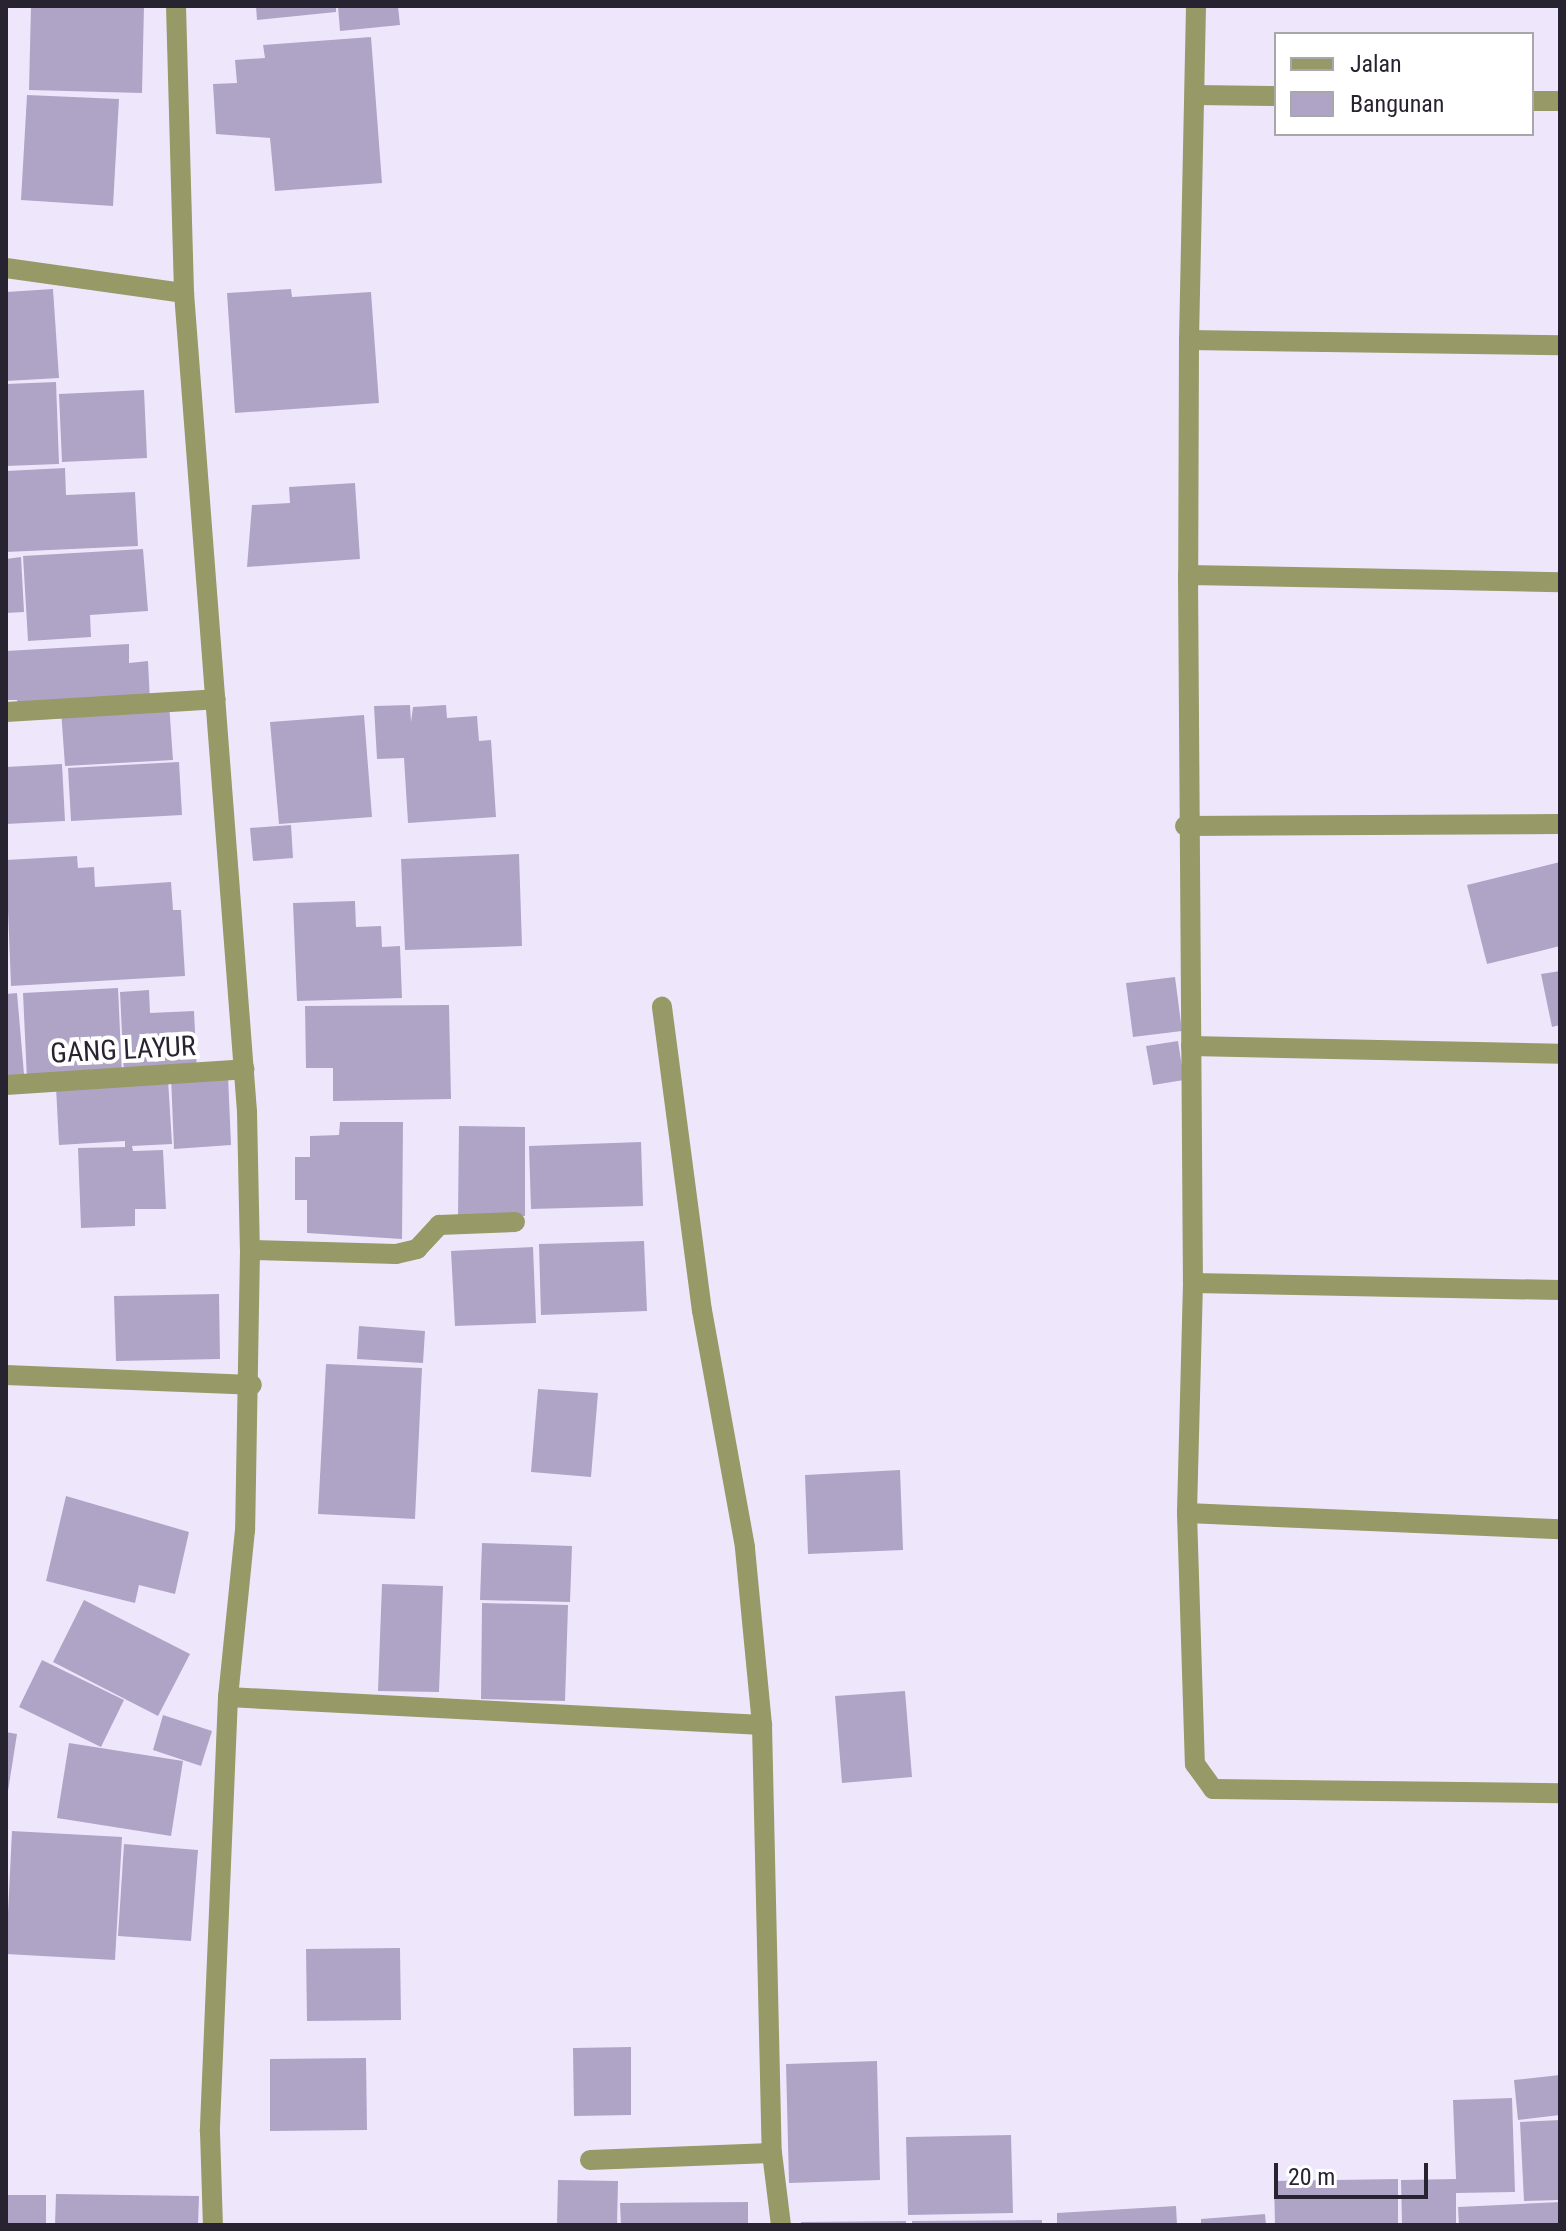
<!DOCTYPE html>
<style>
body{margin:0}
#map{position:relative;width:1566px;height:2231px;overflow:hidden;background:#eee7fc;font-family:"Roboto Condensed",sans-serif}
div>[style]{position:absolute}
[style*='--x']{left:calc(var(--x)*1px);top:calc(var(--y)*1px);width:calc(var(--w)*1px);rotate:calc(var(--a)*1deg)}
.building>*{inset:0;background:#b0a4c6}
.minor>*{height:20px;margin:-10px;padding:0 10px;transform-origin:10px;border-radius:10px;background:#979966}
span{translate:-50% -50%;white-space:nowrap;text-align:center;line-height:1.15;-webkit-text-stroke:8px #fff;paint-order:stroke}
.street-label{font-size:28px;color:#282330}
.frame{position:absolute;inset:0;border:8px solid #282330;pointer-events:none}
.legend{position:absolute;left:1274px;top:32px;width:260px;height:104px;box-sizing:border-box;background:#fff;border:2px solid #a9a7ac;margin:0;padding:10px 14px;list-style:none;font-size:24px;color:#282330}
.legend li{display:flex;align-items:center;gap:16px;height:40px}
.legend b{width:40px;border:2px solid #a9a7ac}
.scale{position:absolute;left:1274px;top:2163px;width:154px;height:36px;box-sizing:border-box;border:4px solid #282330;border-top:0;padding-left:10px;font-size:24px;line-height:28px;white-space:nowrap;color:#282330;-webkit-text-stroke:6px #fff;paint-order:stroke}
</style>
<div id="map">
<div class="building">
<div style="clip-path:polygon(31px 6px,144px 6px,142px 93px,29px 90px)"></div>
<div style="clip-path:polygon(256px 6px,336px 6px,336px 12px,257px 20px)"></div>
<div style="clip-path:polygon(338px 6px,398px 6px,400px 25px,340px 31px)"></div>
<div style="clip-path:polygon(371px 37px,382px 183px,275px 191px,270px 138px,216px 134px,213px 84px,237px 83px,235px 60px,265px 58px,263px 45px)"></div>
<div style="clip-path:polygon(27px 95px,119px 99px,113px 206px,21px 200px)"></div>
<div style="clip-path:polygon(53px 289px,59px 378px,6px 381px,6px 292px)"></div>
<div style="clip-path:polygon(291px 289px,292px 297px,371px 292px,379px 403px,235px 413px,227px 293px)"></div>
<div style="clip-path:polygon(56px 382px,59px 464px,6px 466px,6px 384px)"></div>
<div style="clip-path:polygon(144px 390px,147px 458px,62px 462px,59px 394px)"></div>
<div style="clip-path:polygon(65px 468px,66px 495px,135px 492px,138px 546px,6px 552px,6px 471px)"></div>
<div style="clip-path:polygon(355px 483px,360px 559px,247px 567px,252px 505px,290px 503px,289px 487px)"></div>
<div style="clip-path:polygon(143px 549px,148px 611px,90px 615px,91px 637px,28px 641px,23px 556px)"></div>
<div style="clip-path:polygon(21px 557px,24px 612px,6px 613px,6px 559px)"></div>
<div style="clip-path:polygon(129px 644px,129px 663px,148px 661px,150px 702px,18px 710px,17px 700px,6px 700px,6px 651px)"></div>
<div style="clip-path:polygon(169px 703px,173px 760px,65px 766px,61px 710px)"></div>
<div style="clip-path:polygon(410px 705px,411px 722px,413px 707px,446px 705px,447px 718px,477px 716px,479px 741px,491px 740px,496px 817px,408px 823px,404px 758px,377px 759px,374px 706px)"></div>
<div style="clip-path:polygon(364px 715px,372px 817px,279px 824px,270px 722px)"></div>
<div style="clip-path:polygon(179px 762px,182px 815px,71px 821px,68px 768px)"></div>
<div style="clip-path:polygon(62px 764px,65px 821px,6px 824px,6px 767px)"></div>
<div style="clip-path:polygon(291px 825px,293px 858px,253px 861px,250px 828px)"></div>
<div style="clip-path:polygon(519px 854px,522px 946px,405px 950px,401px 859px)"></div>
<div style="clip-path:polygon(77px 856px,78px 868px,94px 867px,95px 887px,171px 882px,173px 910px,181px 910px,185px 976px,11px 986px,6px 860px)"></div>
<div style="clip-path:polygon(1560px 862px,1560px 946px,1487px 964px,1467px 885px)"></div>
<div style="clip-path:polygon(355px 901px,356px 927px,381px 926px,382px 947px,400px 946px,402px 998px,297px 1001px,293px 903px)"></div>
<div style="clip-path:polygon(1560px 971px,1560px 1025px,1552px 1027px,1541px 974px)"></div>
<div style="clip-path:polygon(1175px 977px,1182px 1031px,1133px 1037px,1126px 983px)"></div>
<div style="clip-path:polygon(118px 988px,122px 1075px,27px 1080px,23px 993px)"></div>
<div style="clip-path:polygon(149px 990px,150px 1013px,194px 1011px,197px 1072px,124px 1075px,120px 992px)"></div>
<div style="clip-path:polygon(17px 993px,24px 1074px,6px 1076px,6px 994px)"></div>
<div style="clip-path:polygon(449px 1005px,451px 1099px,333px 1101px,333px 1068px,306px 1068px,305px 1006px)"></div>
<div style="clip-path:polygon(1178px 1041px,1184px 1080px,1153px 1085px,1146px 1046px)"></div>
<div style="clip-path:polygon(228px 1075px,231px 1145px,174px 1149px,171px 1077px)"></div>
<div style="clip-path:polygon(168px 1079px,172px 1144px,132px 1146px,133px 1151px,163px 1150px,166px 1209px,135px 1209px,135px 1226px,81px 1228px,78px 1148px,125px 1147px,125px 1141px,59px 1145px,56px 1087px)"></div>
<div style="clip-path:polygon(340px 1122px,403px 1122px,402px 1239px,307px 1233px,307px 1200px,295px 1200px,295px 1157px,310px 1157px,310px 1136px,339px 1135px)"></div>
<div style="clip-path:polygon(459px 1126px,525px 1127px,525px 1216px,458px 1216px)"></div>
<div style="clip-path:polygon(641px 1142px,643px 1206px,531px 1209px,529px 1146px)"></div>
<div style="clip-path:polygon(644px 1241px,647px 1311px,541px 1315px,539px 1244px)"></div>
<div style="clip-path:polygon(533px 1247px,536px 1323px,455px 1326px,451px 1251px)"></div>
<div style="clip-path:polygon(219px 1294px,220px 1359px,116px 1361px,114px 1296px)"></div>
<div style="clip-path:polygon(359px 1326px,425px 1331px,423px 1363px,357px 1359px)"></div>
<div style="clip-path:polygon(326px 1364px,422px 1368px,415px 1519px,318px 1514px)"></div>
<div style="clip-path:polygon(538px 1389px,598px 1393px,591px 1477px,531px 1472px)"></div>
<div style="clip-path:polygon(900px 1470px,903px 1550px,808px 1554px,805px 1475px)"></div>
<div style="clip-path:polygon(66px 1496px,189px 1532px,175px 1594px,139px 1585px,135px 1603px,46px 1581px)"></div>
<div style="clip-path:polygon(482px 1543px,572px 1546px,570px 1602px,480px 1600px)"></div>
<div style="clip-path:polygon(382px 1584px,443px 1586px,439px 1692px,378px 1691px)"></div>
<div style="clip-path:polygon(84px 1600px,190px 1654px,158px 1716px,53px 1662px)"></div>
<div style="clip-path:polygon(482px 1603px,568px 1605px,565px 1701px,481px 1699px)"></div>
<div style="clip-path:polygon(42px 1660px,124px 1700px,101px 1747px,19px 1707px)"></div>
<div style="clip-path:polygon(905px 1691px,912px 1777px,842px 1783px,835px 1696px)"></div>
<div style="clip-path:polygon(163px 1715px,212px 1731px,201px 1766px,153px 1750px)"></div>
<div style="clip-path:polygon(6px 1732px,17px 1734px,8px 1791px,6px 1791px)"></div>
<div style="clip-path:polygon(69px 1743px,183px 1761px,171px 1836px,57px 1818px)"></div>
<div style="clip-path:polygon(12px 1831px,122px 1837px,115px 1960px,6px 1954px)"></div>
<div style="clip-path:polygon(124px 1844px,198px 1850px,191px 1941px,118px 1936px)"></div>
<div style="clip-path:polygon(400px 1948px,401px 2020px,307px 2021px,306px 1949px)"></div>
<div style="clip-path:polygon(631px 2047px,631px 2115px,574px 2116px,573px 2048px)"></div>
<div style="clip-path:polygon(366px 2058px,367px 2130px,270px 2131px,270px 2059px)"></div>
<div style="clip-path:polygon(877px 2061px,880px 2180px,789px 2183px,786px 2064px)"></div>
<div style="clip-path:polygon(1560px 2075px,1560px 2115px,1518px 2120px,1514px 2080px)"></div>
<div style="clip-path:polygon(1512px 2098px,1515px 2192px,1456px 2193px,1456px 2225px,1402px 2225px,1401px 2180px,1456px 2179px,1453px 2100px)"></div>
<div style="clip-path:polygon(1560px 2120px,1560px 2200px,1524px 2201px,1520px 2122px)"></div>
<div style="clip-path:polygon(1011px 2135px,1013px 2213px,908px 2215px,906px 2137px)"></div>
<div style="clip-path:polygon(1398px 2179px,1398px 2225px,1275px 2225px,1274px 2181px)"></div>
<div style="clip-path:polygon(558px 2180px,618px 2181px,617px 2225px,557px 2225px)"></div>
<div style="clip-path:polygon(56px 2194px,199px 2196px,198px 2225px,55px 2225px)"></div>
<div style="clip-path:polygon(6px 2195px,46px 2195px,46px 2225px,6px 2225px)"></div>
<div style="clip-path:polygon(748px 2202px,748px 2225px,621px 2225px,620px 2203px)"></div>
<div style="clip-path:polygon(1560px 2202px,1560px 2225px,1459px 2225px,1458px 2207px)"></div>
<div style="clip-path:polygon(1176px 2206px,1177px 2225px,1057px 2225px,1057px 2213px)"></div>
<div style="clip-path:polygon(1265px 2214px,1266px 2225px,1201px 2225px,1201px 2219px)"></div>
<div style="clip-path:polygon(1042px 2220px,1042px 2225px,912px 2225px,912px 2221px)"></div>
<div style="clip-path:polygon(906px 2221px,906px 2225px,801px 2225px,801px 2222px)"></div>
</div>
<div class="minor">
<div style="--x:176;--y:6;--w:287;--a:88.4"></div>
<div style="--x:184;--y:293;--w:821;--a:85.6"></div>
<div style="--x:247;--y:1112;--w:138;--a:88.8"></div>
<div style="--x:250;--y:1250;--w:280;--a:91"></div>
<div style="--x:245;--y:1530;--w:168;--a:95.8"></div>
<div style="--x:228;--y:1697;--w:435;--a:92.4"></div>
<div style="--x:210;--y:2132;--w:93;--a:88.2"></div>
<div style="--x:1196;--y:6;--w:334;--a:91.2"></div>
<div style="--x:1189;--y:340;--w:371;--a:0.8"></div>
<div style="--x:1195;--y:95;--w:81;--a:0.7"></div>
<div style="--x:1532;--y:101;--w:28;--a:0"></div>
<div style="--x:6;--y:268;--w:180;--a:8"></div>
<div style="--x:1189;--y:340;--w:235;--a:90.2"></div>
<div style="--x:1188;--y:575;--w:372;--a:1.1"></div>
<div style="--x:1188;--y:575;--w:708;--a:89.6"></div>
<div style="--x:1193;--y:1283;--w:230;--a:91.5"></div>
<div style="--x:1187;--y:1513;--w:251;--a:88.2"></div>
<div style="--x:1195;--y:1764;--w:31;--a:54"></div>
<div style="--x:1213;--y:1789;--w:347;--a:0.7"></div>
<div style="--x:6;--y:712;--w:210;--a:-3.5"></div>
<div style="--x:1185;--y:826;--w:375;--a:-0.3"></div>
<div style="--x:1191;--y:1046;--w:369;--a:1.2"></div>
<div style="--x:6;--y:1085;--w:239;--a:-3.8"></div>
<div style="--x:250;--y:1250;--w:146;--a:1.6"></div>
<div style="--x:396;--y:1254;--w:22;--a:-13"></div>
<div style="--x:417;--y:1249;--w:33;--a:-47"></div>
<div style="--x:439;--y:1225;--w:76;--a:-2.3"></div>
<div style="--x:1193;--y:1283;--w:367;--a:1.1"></div>
<div style="--x:6;--y:1375;--w:246;--a:2.3"></div>
<div style="--x:1187;--y:1513;--w:373;--a:2.5"></div>
<div style="--x:228;--y:1697;--w:535;--a:3"></div>
<div style="--x:762;--y:1725;--w:179;--a:-95.5"></div>
<div style="--x:745;--y:1547;--w:240;--a:-100.3"></div>
<div style="--x:702;--y:1311;--w:307;--a:-97.5"></div>
<div style="--x:762;--y:1725;--w:428;--a:88.7"></div>
<div style="--x:772;--y:2153;--w:73;--a:82.9"></div>
<div style="--x:590;--y:2160;--w:182;--a:-2.2"></div>
</div>
<div class="street-label">
<span style="left:123px;top:1050px;rotate:-3deg">GANG LAYUR</span>
</div>
<div class="frame"></div>
<ul class="legend">
<li><b style="height:10px;background:#979966"></b>Jalan</li>
<li><b style="height:22px;background:#b0a4c6"></b>Bangunan</li>
</ul>
<div class="scale">20 m</div>
</div>
